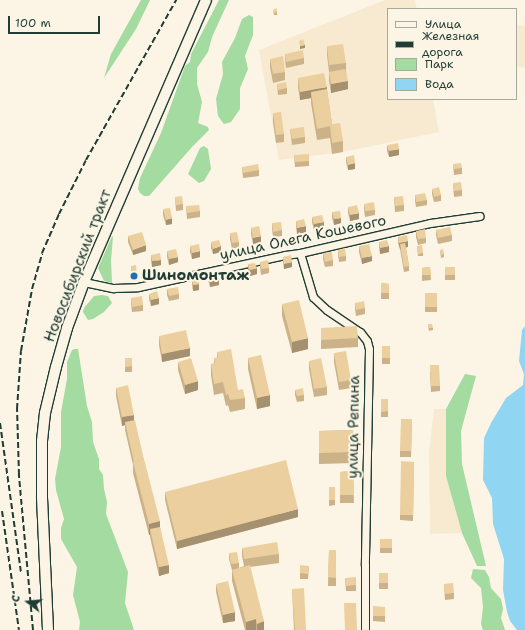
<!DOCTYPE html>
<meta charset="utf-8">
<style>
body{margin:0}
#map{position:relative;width:525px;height:630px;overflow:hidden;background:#fcf5e5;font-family:"Shantell Sans",sans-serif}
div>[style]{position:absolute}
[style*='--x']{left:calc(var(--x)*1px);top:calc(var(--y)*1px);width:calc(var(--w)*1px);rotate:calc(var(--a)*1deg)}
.built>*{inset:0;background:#f7ead0}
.green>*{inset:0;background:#a3dba0}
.water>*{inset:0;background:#90d5f1}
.roads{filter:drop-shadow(1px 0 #1f3d34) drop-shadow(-1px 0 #1f3d34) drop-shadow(0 1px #1f3d34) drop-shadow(0 -1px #1f3d34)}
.minor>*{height:7px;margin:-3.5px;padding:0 3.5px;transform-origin:3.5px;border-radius:3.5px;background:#fcf5e5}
.secondary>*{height:10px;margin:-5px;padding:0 5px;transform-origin:5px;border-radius:5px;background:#fcf5e5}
.rail>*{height:2px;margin-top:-1px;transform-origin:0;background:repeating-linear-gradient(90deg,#1f3d34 0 6px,transparent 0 9px)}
.wall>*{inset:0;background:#cbb289}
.shaded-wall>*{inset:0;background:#a5916f}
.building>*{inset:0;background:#eccf9f}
.dots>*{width:11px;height:11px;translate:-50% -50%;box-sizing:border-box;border:2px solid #fcf5e5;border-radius:50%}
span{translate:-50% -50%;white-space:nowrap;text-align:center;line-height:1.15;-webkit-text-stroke:4px #fcf5e5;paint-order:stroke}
.street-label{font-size:15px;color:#1f3d34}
.poi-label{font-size:15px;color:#1f3d34;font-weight:700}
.left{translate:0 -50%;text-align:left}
.legend{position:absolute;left:387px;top:8px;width:130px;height:92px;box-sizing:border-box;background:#fcf5e5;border:1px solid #a4ab9e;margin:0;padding:5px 7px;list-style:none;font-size:12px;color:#1f3d34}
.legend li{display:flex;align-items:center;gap:8px;height:20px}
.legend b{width:20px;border:1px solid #a4ab9e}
.north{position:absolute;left:8px;top:582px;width:40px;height:40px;-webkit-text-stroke:3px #fcf5e5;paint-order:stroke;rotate:286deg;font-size:11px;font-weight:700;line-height:16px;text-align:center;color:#1f3d34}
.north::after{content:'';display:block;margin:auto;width:14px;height:18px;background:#1f3d34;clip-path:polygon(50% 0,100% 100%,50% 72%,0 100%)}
.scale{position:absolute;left:8px;top:16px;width:92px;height:18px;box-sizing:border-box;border:2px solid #1f3d34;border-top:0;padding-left:5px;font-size:12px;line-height:14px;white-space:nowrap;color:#1f3d34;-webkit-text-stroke:3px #fcf5e5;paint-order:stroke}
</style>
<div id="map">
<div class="built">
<div style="clip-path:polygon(385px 0,415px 0,417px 9px,388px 9px,388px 99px,433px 99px,439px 132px,343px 152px,279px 160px,259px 50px)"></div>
<div style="clip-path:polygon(516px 25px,525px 26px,525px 68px,516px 66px)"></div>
<div style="clip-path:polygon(434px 409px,446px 409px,446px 476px,462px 533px,430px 534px,429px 452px)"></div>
</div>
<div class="green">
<div style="clip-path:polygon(141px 0,150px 0,136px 29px,104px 78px,111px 54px)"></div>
<div style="clip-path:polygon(219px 0,229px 0,212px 37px,208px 52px,197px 68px,197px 84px,202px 102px,198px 123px,208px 127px,209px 130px,192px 147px,149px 196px,144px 196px,140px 193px,138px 189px,140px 178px,161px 133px,185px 66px,190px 62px,191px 54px)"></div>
<div style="clip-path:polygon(249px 15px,253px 17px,253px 35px,245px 56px,248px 69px,240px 88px,240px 109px,231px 122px,224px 124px,218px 116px,216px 99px,223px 74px,222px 62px,235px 38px,242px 19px)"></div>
<div style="clip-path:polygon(204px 146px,208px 149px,211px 169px,204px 181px,199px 183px,188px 174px,200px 148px)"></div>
<div style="clip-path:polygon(112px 236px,113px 237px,111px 260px,112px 283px,104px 281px,98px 268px)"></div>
<div style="clip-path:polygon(102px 295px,108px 296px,112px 303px,104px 312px,93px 319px,88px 320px,83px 312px,84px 308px,94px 296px)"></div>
<div style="clip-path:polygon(75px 349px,78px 349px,87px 406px,92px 422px,93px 442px,99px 459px,99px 469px,103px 475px,104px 489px,107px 502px,106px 514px,128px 572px,125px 603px,134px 630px,79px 630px,80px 622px,73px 595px,77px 567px,61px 539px,61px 528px,64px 519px,56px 490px,55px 479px,61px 447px,61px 412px,67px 379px,67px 362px,72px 350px)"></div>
<div style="clip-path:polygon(465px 374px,476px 376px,461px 431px,462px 464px,486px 566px,477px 566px,462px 533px,446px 476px,446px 409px)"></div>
<div style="clip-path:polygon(473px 569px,485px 570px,489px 577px,491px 588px,501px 599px,503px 609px,501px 618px,505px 630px,483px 630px,481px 624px,483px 607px,481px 588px,471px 578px)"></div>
</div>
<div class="water">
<div style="clip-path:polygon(525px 326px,525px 630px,517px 630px,510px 621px,507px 612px,503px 590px,504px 559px,493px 524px,492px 498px,483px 480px,484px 438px,491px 423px,506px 398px,523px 385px,524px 374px,519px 361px,522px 330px)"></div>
</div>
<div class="roads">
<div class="minor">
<div style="--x:300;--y:253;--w:46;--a:73.5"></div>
<div style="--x:313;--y:297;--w:19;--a:43"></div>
<div style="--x:327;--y:310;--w:40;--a:34"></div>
<div style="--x:360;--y:332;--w:11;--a:52"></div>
<div style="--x:367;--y:341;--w:8;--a:76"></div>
<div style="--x:369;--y:349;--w:216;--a:91.1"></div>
<div style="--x:365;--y:565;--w:65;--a:90"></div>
<div style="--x:84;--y:282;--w:30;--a:12"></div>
<div style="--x:113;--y:288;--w:25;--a:-2"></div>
<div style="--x:138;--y:287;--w:150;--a:-12.3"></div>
<div style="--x:285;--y:255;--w:15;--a:-8"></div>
<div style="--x:300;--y:253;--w:133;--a:-13"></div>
<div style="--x:430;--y:223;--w:50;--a:-8"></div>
</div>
<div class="secondary">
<div style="--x:48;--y:630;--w:134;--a:-92.6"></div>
<div style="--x:42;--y:496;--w:55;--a:-90"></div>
<div style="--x:42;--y:441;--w:28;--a:-84"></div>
<div style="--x:45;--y:413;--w:47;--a:-76.6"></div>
<div style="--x:56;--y:367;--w:41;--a:-74.2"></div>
<div style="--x:67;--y:328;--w:49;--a:-69.7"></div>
<div style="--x:84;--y:282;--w:307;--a:-66.6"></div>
</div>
</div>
<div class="rail">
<div style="--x:0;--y:423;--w:150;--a:82"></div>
<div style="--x:2;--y:511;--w:120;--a:81.9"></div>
<div style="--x:33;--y:630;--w:156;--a:-95.2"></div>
<div style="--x:19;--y:475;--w:66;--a:-91.7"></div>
<div style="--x:17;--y:409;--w:58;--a:-86.1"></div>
<div style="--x:21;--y:351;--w:63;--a:-79.9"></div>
<div style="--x:32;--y:289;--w:37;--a:-74"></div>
<div style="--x:42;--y:253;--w:43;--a:-66.4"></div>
<div style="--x:59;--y:214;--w:60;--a:-63.4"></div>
<div style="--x:86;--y:160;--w:184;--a:-60.6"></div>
</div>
<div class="wall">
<div style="clip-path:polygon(273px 10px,277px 12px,277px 15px,274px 15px)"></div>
<div style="clip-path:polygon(327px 46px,346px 63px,346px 71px,348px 89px,331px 93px,329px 81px,329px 72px,327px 55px)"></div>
<div style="clip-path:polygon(285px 54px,304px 58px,304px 64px,286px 68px,285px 60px)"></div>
<div style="clip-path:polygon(270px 59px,285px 72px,285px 80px,273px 83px,270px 67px)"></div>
<div style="clip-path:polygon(298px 78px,327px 90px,332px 124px,343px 141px,343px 152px,332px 154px,330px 138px,317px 140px,311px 103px,311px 98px,300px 100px,298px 87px)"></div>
<div style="clip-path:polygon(277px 84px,287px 88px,287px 94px,278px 95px)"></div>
<div style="clip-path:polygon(273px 113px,284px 134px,284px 142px,276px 143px,273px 122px)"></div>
<div style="clip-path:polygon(290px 129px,305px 137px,305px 143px,292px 145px)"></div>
<div style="clip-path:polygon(387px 145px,399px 155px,389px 157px,387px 151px)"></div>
<div style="clip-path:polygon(294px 155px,309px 161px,309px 166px,295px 167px)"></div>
<div style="clip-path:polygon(346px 157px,355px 169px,348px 170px,346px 162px)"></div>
<div style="clip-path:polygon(453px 164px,462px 168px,462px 174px,454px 175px)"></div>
<div style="clip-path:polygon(242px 167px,259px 170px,259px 176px,243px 178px)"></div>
<div style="clip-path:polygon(453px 183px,462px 190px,462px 196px,454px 197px)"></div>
<div style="clip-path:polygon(432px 189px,441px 195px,441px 201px,434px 202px,432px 194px)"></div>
<div style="clip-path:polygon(415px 195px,427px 200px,427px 205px,416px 207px,415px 201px)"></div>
<div style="clip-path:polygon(175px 197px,183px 204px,183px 210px,176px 211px)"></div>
<div style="clip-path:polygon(394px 197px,404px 205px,404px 211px,395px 212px)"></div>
<div style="clip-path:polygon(364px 204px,375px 210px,375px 215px,365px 217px,364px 209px)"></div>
<div style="clip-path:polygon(186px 206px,200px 211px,200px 217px,187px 219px)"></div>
<div style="clip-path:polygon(348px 207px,359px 219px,350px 221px,348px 213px)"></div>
<div style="clip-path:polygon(163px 209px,172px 224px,166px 225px,163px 215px)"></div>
<div style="clip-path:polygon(332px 212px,341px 223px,334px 225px,332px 218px)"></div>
<div style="clip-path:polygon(312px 217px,324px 228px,314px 230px,312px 222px)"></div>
<div style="clip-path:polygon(296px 221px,306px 232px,297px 234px,296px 227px)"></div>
<div style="clip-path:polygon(272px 223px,282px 230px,282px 236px,273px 237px,272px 229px)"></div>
<div style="clip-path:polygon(251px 228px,261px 242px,253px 244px,251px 234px)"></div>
<div style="clip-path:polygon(436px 230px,452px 235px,452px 241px,438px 244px,436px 235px)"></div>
<div style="clip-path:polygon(416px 231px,426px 238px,426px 243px,418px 245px,416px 237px)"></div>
<div style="clip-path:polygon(230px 233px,239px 242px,239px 248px,232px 249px,230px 239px)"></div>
<div style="clip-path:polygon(128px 236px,146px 251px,133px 255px,128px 242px)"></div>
<div style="clip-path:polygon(398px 237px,408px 247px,406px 247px,409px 266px,409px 271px,404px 272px,400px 249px,398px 243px)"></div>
<div style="clip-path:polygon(211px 242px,221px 252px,213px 254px,211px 248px)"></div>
<div style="clip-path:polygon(379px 242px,389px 252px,380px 254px,379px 247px)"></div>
<div style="clip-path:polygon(190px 246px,200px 257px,192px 259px,190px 252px)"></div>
<div style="clip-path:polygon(359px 246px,372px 261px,362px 264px,359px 252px)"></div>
<div style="clip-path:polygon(417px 246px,423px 253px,423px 256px,418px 256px)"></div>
<div style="clip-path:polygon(338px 250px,346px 256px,346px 261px,339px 262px,338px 255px)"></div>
<div style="clip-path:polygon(440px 250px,444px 254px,444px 257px,441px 258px)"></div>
<div style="clip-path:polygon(167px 251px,178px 262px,169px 265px,167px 257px)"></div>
<div style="clip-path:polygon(323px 253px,333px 260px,333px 266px,325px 267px,323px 259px)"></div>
<div style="clip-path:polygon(151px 255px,161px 265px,152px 267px,151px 261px)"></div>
<div style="clip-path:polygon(283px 257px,292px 267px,284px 269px,283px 262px)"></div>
<div style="clip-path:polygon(260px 262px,269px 268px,269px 273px,261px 275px,260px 267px)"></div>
<div style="clip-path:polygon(248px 264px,257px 274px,250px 276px,248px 270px)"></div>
<div style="clip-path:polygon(131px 266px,137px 275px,137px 280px,132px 281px)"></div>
<div style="clip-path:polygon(430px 267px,431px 280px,422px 281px,422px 268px)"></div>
<div style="clip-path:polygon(445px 267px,455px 267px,455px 280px,445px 280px)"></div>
<div style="clip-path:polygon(208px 275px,219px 285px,210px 287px,208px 280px)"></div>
<div style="clip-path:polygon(192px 278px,199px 290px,193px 291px,192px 284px)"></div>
<div style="clip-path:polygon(381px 283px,389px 284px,389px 299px,381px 299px)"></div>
<div style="clip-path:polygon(167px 289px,179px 294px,179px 299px,169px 301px,167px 295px)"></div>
<div style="clip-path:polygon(425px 293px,437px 293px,437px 312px,425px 312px)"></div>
<div style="clip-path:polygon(149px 294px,159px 304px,151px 306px,149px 299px)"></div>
<div style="clip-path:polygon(131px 298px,143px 305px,143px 311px,132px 312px,131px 304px)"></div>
<div style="clip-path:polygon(355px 303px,365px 308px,365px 314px,356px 316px,355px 309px)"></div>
<div style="clip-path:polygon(282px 304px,308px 349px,292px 353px,282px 316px)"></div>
<div style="clip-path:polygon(428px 324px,433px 328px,433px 330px,429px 331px)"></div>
<div style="clip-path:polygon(321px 328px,358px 338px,358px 347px,321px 349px)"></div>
<div style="clip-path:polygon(159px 336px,190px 356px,162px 362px,159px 345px)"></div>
<div style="clip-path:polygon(382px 346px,390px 346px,390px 364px,382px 364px)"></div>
<div style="clip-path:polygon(217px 352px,238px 390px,245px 398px,245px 409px,230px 412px,228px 405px,226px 406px,223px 393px,214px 395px,211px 375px,211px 364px,214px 364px,214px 358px,217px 358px)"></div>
<div style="clip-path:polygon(334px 353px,351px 380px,351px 388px,339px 390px,334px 362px)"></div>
<div style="clip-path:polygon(125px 358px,132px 366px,132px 372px,125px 372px)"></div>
<div style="clip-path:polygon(248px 358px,270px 406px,257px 409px,248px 369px)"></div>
<div style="clip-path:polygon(309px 361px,327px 387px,327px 395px,314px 397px,309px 369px)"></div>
<div style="clip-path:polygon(178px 362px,198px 390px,185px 394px,178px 370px)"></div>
<div style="clip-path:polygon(430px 371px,440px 386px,440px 391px,431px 392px)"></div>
<div style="clip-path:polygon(116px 388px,134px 420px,160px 527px,169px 573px,159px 576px,150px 537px,150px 535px,149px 535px,133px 473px,133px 465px,125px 430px,125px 425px,122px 426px,116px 396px)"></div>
<div style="clip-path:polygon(295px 390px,304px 395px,304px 401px,297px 402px,295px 395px)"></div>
<div style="clip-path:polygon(381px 399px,388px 399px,388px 417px,381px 417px)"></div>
<div style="clip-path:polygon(412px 419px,411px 457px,400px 457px,400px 451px)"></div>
<div style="clip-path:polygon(353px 430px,354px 463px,319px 464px,319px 431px)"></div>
<div style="clip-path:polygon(414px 462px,413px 521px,400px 520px,400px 515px)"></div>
<div style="clip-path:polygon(353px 471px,354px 503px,340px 503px,340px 472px)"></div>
<div style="clip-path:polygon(329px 487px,335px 487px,335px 505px,329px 506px)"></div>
<div style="clip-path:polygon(165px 492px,298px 517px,177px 549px,165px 500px)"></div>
<div style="clip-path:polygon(380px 539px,392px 539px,392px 553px,380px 553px)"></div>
<div style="clip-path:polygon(242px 548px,279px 554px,279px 563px,250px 567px,264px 630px,245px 630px,232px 581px,232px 570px,229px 559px,229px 553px,239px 563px,239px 568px,244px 566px,242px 556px)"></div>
<div style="clip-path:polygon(329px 550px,336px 550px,336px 586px,328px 586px)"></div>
<div style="clip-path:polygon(309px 566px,308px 579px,300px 579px,300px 573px)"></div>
<div style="clip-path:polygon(379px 573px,388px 573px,388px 589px,379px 589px)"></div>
<div style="clip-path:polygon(345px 578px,356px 585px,356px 591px,346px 591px)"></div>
<div style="clip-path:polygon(216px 584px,235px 621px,223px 623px,216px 592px)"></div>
<div style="clip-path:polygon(444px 584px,454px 593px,454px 599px,445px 600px)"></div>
<div style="clip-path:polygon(292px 589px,306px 630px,294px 630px)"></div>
<div style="clip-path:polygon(385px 613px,385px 622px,373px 621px,373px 616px)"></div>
</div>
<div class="shaded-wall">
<div style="clip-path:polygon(305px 45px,305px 48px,300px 49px,300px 46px)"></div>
<div style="clip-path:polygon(348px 81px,348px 89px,331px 93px,331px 84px)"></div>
<div style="clip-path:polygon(327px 87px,327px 95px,311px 92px,311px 98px,300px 100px,300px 92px)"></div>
<div style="clip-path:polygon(399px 149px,399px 155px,389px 157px,389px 151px)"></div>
<div style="clip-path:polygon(355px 163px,355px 169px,348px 170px,348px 165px)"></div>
<div style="clip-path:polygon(359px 213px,359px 219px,350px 221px,350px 215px)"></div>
<div style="clip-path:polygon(172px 218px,172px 224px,166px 225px,166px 220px)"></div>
<div style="clip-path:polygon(341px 218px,341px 223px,334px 225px,334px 219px)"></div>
<div style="clip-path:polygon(324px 222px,324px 228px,314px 230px,314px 224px)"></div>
<div style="clip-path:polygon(306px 226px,306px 232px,297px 234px,297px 228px)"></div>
<div style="clip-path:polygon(261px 236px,261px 242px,253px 244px,253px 238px)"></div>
<div style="clip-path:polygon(408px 241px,408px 247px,400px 249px,400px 244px,399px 249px,399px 243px)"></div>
<div style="clip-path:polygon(146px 245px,146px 251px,133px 255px,133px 250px)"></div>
<div style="clip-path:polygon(221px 246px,221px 252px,213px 254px,213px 249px)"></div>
<div style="clip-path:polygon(389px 246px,389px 252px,380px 254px,380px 248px)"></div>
<div style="clip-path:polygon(200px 251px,200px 257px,192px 259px,192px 253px)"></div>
<div style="clip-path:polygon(372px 256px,372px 261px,362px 264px,362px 258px)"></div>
<div style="clip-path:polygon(178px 257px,178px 262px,169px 265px,169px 259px)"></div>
<div style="clip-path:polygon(161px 260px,161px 265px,152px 267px,152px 261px)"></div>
<div style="clip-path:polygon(292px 262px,292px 267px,284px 269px,284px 264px)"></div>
<div style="clip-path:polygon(257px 268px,257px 274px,250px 276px,250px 270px)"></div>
<div style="clip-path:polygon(219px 279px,219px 285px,210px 287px,210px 281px)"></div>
<div style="clip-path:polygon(199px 284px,199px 290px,193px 291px,193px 285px)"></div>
<div style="clip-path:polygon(159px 298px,159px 304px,151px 306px,151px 300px)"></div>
<div style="clip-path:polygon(308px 338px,308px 349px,292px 353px,292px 342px)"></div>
<div style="clip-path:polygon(190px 348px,190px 356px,162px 362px,162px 354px)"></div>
<div style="clip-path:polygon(198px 381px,198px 390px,185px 394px,185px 385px)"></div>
<div style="clip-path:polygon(270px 395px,270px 406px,257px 409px,257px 398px)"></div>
<div style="clip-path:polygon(134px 415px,134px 423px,125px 422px,125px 425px,122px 426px,122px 417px)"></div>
<div style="clip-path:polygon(298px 509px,298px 517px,177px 549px,177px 541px)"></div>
<div style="clip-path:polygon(160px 521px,160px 532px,150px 529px,150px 535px,149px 535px,149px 524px)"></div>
<div style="clip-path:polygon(169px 565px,169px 573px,159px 576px,159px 567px)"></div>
<div style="clip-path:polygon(235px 612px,235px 621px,223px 623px,223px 615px)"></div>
<div style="clip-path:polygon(256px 619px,256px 630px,246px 630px,246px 622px)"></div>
<div style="clip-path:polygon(264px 621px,264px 630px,257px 630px,257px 624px)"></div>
</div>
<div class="building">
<div style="clip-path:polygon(277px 8px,277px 12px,274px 13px,273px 10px)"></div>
<div style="clip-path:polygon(303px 39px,305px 45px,300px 46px,299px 41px)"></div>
<div style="clip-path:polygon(343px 44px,346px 63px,329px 65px,327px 46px)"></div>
<div style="clip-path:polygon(303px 50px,304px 58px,286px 62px,285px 54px)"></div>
<div style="clip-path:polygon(283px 56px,285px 72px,273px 74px,270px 59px)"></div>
<div style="clip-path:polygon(345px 69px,348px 81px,331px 84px,329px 72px)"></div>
<div style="clip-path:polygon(324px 73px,327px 87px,300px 92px,298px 78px)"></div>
<div style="clip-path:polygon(286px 82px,287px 88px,278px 90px,277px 84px)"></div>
<div style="clip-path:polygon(327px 89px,332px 124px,340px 123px,343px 141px,332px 143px,330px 126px,317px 129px,311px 92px)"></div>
<div style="clip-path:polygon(281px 112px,284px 134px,276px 135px,273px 113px)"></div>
<div style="clip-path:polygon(304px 127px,305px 137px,292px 139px,290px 129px)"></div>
<div style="clip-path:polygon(398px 143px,399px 149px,389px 151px,387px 145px)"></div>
<div style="clip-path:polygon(309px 154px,309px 161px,295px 162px,294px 155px)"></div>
<div style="clip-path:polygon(354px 155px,355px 163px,348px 165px,346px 157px)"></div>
<div style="clip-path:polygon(461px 163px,462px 168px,454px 169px,453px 164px)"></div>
<div style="clip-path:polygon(258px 164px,259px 170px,243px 173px,242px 167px)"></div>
<div style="clip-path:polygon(461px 182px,462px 190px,454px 191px,453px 183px)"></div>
<div style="clip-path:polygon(439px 187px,441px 195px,434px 197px,432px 189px)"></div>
<div style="clip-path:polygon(425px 193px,427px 200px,416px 202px,415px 195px)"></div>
<div style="clip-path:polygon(182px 196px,183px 204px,176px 205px,175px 197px)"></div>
<div style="clip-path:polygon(403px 196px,404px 205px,395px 206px,394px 197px)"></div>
<div style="clip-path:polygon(374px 202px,375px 210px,365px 211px,364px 204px)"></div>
<div style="clip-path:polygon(199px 205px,200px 211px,187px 213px,186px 206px)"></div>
<div style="clip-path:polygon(357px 205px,359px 213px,350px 215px,348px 207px)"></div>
<div style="clip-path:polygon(170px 208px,172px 218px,166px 220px,163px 209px)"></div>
<div style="clip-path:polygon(340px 211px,341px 218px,334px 219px,332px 212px)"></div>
<div style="clip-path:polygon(322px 215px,324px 222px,314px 224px,312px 217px)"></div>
<div style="clip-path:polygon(304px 219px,306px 226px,297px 228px,296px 221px)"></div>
<div style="clip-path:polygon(281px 222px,282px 230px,273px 232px,272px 223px)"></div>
<div style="clip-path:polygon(259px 226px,261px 236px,253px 238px,251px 228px)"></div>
<div style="clip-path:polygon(450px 227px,452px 235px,438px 238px,436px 230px)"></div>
<div style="clip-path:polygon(425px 229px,426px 238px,418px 239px,416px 231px)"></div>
<div style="clip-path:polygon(142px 232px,146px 245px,133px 250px,128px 236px)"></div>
<div style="clip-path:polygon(237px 232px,239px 242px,232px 243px,230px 233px)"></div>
<div style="clip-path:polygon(407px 235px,408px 241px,399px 243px,398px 237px)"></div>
<div style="clip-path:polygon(219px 240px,221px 246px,213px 249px,211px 242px)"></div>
<div style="clip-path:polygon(387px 240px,389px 246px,380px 248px,379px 242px)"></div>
<div style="clip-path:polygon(405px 243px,409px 266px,404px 267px,400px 244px)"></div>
<div style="clip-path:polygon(199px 244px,200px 251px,192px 253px,190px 246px)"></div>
<div style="clip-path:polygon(369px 244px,372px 256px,362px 258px,359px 246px)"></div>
<div style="clip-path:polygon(422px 245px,423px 253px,418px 254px,417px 246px)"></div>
<div style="clip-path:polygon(345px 248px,346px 256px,339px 257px,338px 250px)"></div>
<div style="clip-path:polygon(176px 249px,178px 257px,169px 259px,167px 251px)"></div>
<div style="clip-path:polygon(443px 249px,444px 254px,441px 255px,440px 250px)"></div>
<div style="clip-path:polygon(332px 252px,333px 260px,325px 262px,323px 253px)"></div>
<div style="clip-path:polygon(160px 253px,161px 260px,152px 261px,151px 255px)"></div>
<div style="clip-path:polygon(291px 255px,292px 262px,284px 264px,283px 257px)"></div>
<div style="clip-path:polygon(268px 260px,269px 268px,261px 269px,260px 262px)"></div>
<div style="clip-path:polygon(255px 263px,257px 268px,250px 270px,248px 264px)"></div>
<div style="clip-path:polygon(136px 265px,137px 275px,132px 275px,131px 266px)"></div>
<div style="clip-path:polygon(430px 267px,431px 275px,422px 275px,422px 268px)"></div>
<div style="clip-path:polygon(445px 267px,455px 267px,455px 275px,445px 275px)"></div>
<div style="clip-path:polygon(217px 272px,219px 279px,210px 281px,208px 275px)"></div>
<div style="clip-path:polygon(198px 277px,199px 284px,193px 285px,192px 278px)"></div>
<div style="clip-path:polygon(381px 283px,389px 284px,389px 293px,381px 293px)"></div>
<div style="clip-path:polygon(178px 287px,179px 294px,169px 296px,167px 289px)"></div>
<div style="clip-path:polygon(157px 291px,159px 298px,151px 300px,149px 294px)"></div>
<div style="clip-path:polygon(425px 293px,437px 293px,437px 307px,425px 307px)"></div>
<div style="clip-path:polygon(142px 296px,143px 305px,132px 307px,131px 298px)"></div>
<div style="clip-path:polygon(299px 300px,308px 338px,292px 342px,282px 304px)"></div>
<div style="clip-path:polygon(364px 301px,365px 308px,356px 310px,355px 303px)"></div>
<div style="clip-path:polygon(428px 324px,432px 324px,433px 328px,429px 328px)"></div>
<div style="clip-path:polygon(357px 326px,358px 338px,321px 340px,321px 328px)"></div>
<div style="clip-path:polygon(186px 330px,190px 348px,162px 354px,159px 336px)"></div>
<div style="clip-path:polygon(382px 346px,390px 346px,390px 358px,382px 358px)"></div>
<div style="clip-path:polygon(231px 349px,238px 390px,243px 389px,245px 398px,230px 400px,228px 394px,226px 395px,223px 382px,214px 384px,211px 364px,215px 363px,214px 358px,218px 357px,217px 352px)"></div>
<div style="clip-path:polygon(346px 351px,351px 380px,339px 382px,334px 353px)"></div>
<div style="clip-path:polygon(261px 355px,270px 395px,257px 398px,248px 358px)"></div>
<div style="clip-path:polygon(125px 358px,132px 358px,132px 366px,125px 367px)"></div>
<div style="clip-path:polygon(191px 358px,198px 381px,185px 385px,178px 362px)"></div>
<div style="clip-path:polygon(321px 358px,327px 387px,314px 389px,309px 361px)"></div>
<div style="clip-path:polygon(430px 365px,439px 365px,440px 386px,431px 386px)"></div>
<div style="clip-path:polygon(128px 385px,134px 415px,122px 417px,116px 388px)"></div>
<div style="clip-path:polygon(303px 388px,304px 395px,297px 396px,295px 390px)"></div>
<div style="clip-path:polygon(381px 399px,388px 399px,388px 411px,381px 412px)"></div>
<div style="clip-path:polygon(401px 419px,412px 419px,411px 451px,400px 451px)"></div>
<div style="clip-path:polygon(135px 420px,144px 460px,144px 459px,134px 462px,125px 422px)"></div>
<div style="clip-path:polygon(353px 430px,354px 452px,319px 453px,319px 431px)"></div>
<div style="clip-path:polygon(144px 459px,160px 521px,149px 524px,133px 462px)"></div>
<div style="clip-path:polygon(286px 460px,298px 509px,177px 541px,165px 492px)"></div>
<div style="clip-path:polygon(401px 461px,414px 462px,413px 515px,400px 515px)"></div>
<div style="clip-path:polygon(353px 471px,354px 495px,340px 495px,340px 472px)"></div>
<div style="clip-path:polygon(329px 487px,335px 487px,335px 500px,329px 500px)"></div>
<div style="clip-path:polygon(160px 527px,169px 565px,159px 567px,150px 529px)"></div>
<div style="clip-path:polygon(380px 539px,392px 539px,392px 548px,380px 548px)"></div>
<div style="clip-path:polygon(277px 542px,279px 554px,244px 559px,242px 548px)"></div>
<div style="clip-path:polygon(329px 550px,336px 550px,336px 578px,328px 577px)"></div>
<div style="clip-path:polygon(237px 552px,239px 563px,231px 564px,229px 553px)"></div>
<div style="clip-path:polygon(250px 565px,264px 621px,257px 624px,256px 619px,246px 622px,232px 570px)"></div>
<div style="clip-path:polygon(300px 565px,309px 566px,308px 574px,300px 573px)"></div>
<div style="clip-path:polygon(379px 573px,388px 573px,388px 583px,379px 583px)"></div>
<div style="clip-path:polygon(356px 577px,356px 585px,346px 586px,345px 578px)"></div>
<div style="clip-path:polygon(228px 581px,235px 612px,223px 615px,216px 584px)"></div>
<div style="clip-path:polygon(453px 583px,454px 593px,445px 594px,444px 584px)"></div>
<div style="clip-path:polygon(304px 588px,306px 630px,295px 630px,292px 589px)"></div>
<div style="clip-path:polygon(344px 603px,356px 603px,357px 630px,345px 630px)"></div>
<div style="clip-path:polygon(373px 606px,385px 607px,385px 616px,373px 616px)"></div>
</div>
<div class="dots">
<div style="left:134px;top:276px;background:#1f6fb2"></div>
</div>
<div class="street-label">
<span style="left:303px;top:238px;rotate:-12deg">улица Олега Кошевого</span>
<span style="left:78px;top:266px;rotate:-69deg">Новосибирский тракт</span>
<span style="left:354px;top:427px;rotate:-89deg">улица Репина</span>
</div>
<div class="poi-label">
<span class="left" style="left:142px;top:276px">Шиномонтаж</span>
</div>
<ul class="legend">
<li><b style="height:5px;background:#fcf5e5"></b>Улица</li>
<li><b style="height:5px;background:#1f3d34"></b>Железная дорога</li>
<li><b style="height:11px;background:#a3dba0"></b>Парк</li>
<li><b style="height:11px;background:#90d5f1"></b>Вода</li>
</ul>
<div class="north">С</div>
<div class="scale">100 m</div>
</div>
